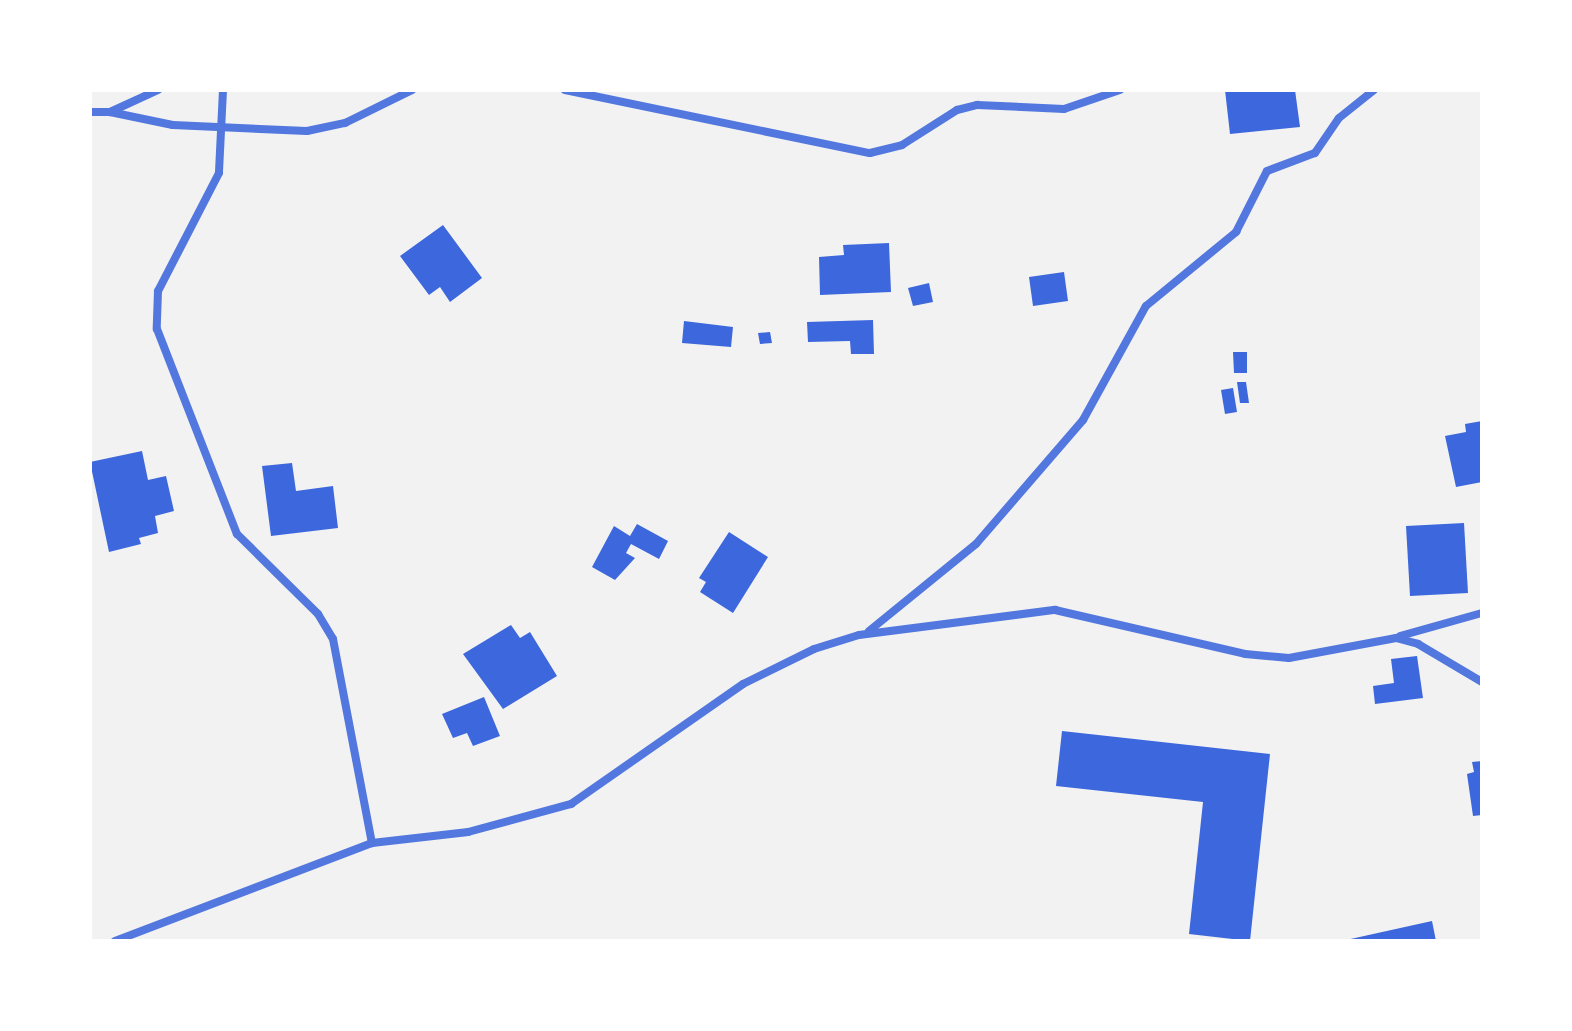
<!DOCTYPE html>
<style>
body{margin:0}
#map{position:relative;width:1572px;height:1031px;overflow:hidden;background:#f2f2f2;font-family:"DM Sans",sans-serif}
div>[style]{position:absolute}
[style*='--x']{left:calc(var(--x)*1px);top:calc(var(--y)*1px);width:calc(var(--w)*1px);rotate:calc(var(--a)*1deg)}
.building>*{inset:0;background:#3d67dc}
.minor>*{height:8px;margin:-4px;padding:0 4px;transform-origin:4px;border-radius:4px;background:#5277de}
span{translate:-50% -50%;white-space:nowrap;text-align:center;line-height:1.15;-webkit-text-stroke:7px #fff;paint-order:stroke}
.frame{position:absolute;inset:0;border:92px solid #fff;pointer-events:none}
</style>
<div id="map">
<div class="building">
<div style="clip-path:polygon(1225px 90px,1295px 90px,1300px 127px,1230px 134px)"></div>
<div style="clip-path:polygon(443px 225px,482px 278px,450px 302px,440px 287px,429px 295px,400px 256px)"></div>
<div style="clip-path:polygon(889px 243px,891px 292px,820px 295px,819px 257px,844px 255px,843px 245px)"></div>
<div style="clip-path:polygon(1064px 272px,1068px 301px,1033px 306px,1029px 277px)"></div>
<div style="clip-path:polygon(929px 283px,933px 302px,913px 306px,908px 288px)"></div>
<div style="clip-path:polygon(873px 320px,874px 354px,851px 354px,850px 341px,808px 342px,807px 322px)"></div>
<div style="clip-path:polygon(684px 321px,733px 327px,731px 347px,682px 343px)"></div>
<div style="clip-path:polygon(770px 332px,772px 343px,760px 344px,758px 333px)"></div>
<div style="clip-path:polygon(1233px 352px,1247px 352px,1247px 373px,1234px 373px)"></div>
<div style="clip-path:polygon(1237px 382px,1246px 382px,1249px 403px,1240px 403px)"></div>
<div style="clip-path:polygon(1233px 388px,1237px 412px,1225px 414px,1221px 390px)"></div>
<div style="clip-path:polygon(1482px 421px,1482px 482px,1456px 487px,1445px 436px,1466px 432px,1465px 424px)"></div>
<div style="clip-path:polygon(142px 451px,148px 480px,166px 476px,174px 511px,155px 516px,158px 533px,139px 538px,141px 544px,109px 552px,90px 462px)"></div>
<div style="clip-path:polygon(292px 463px,296px 491px,333px 486px,338px 528px,271px 536px,262px 466px)"></div>
<div style="clip-path:polygon(1464px 523px,1468px 593px,1410px 596px,1406px 526px)"></div>
<div style="clip-path:polygon(637px 524px,668px 541px,659px 559px,631px 544px,626px 553px,635px 558px,615px 580px,592px 567px,614px 526px,630px 536px)"></div>
<div style="clip-path:polygon(729px 532px,768px 557px,733px 613px,700px 592px,706px 582px,699px 578px)"></div>
<div style="clip-path:polygon(511px 625px,520px 638px,530px 632px,557px 676px,503px 709px,463px 654px)"></div>
<div style="clip-path:polygon(1417px 656px,1423px 698px,1375px 704px,1373px 686px,1394px 683px,1391px 659px)"></div>
<div style="clip-path:polygon(484px 697px,500px 736px,473px 746px,467px 733px,453px 738px,442px 714px)"></div>
<div style="clip-path:polygon(1062px 731px,1270px 754px,1250px 941px,1189px 934px,1203px 802px,1056px 786px)"></div>
<div style="clip-path:polygon(1482px 761px,1482px 815px,1473px 816px,1467px 774px,1474px 772px,1472px 762px)"></div>
<div style="clip-path:polygon(1432px 921px,1436px 941px,1346px 941px,1346px 940px)"></div>
</div>
<div class="minor">
<div style="--x:223;--y:90;--w:83;--a:92.8"></div>
<div style="--x:219;--y:173;--w:133;--a:117.3"></div>
<div style="--x:158;--y:291;--w:38;--a:92"></div>
<div style="--x:157;--y:329;--w:220;--a:68.7"></div>
<div style="--x:237;--y:534;--w:114;--a:44.6"></div>
<div style="--x:318;--y:614;--w:29;--a:59"></div>
<div style="--x:333;--y:639;--w:208;--a:79.2"></div>
<div style="--x:565;--y:90;--w:311;--a:11.7"></div>
<div style="--x:870;--y:153;--w:33;--a:-14"></div>
<div style="--x:902;--y:145;--w:65;--a:-32.5"></div>
<div style="--x:957;--y:110;--w:21;--a:-14"></div>
<div style="--x:977;--y:105;--w:87;--a:2.6"></div>
<div style="--x:1064;--y:109;--w:59;--a:-18.7"></div>
<div style="--x:90;--y:112;--w:20;--a:0"></div>
<div style="--x:110;--y:112;--w:53;--a:-24.6"></div>
<div style="--x:110;--y:112;--w:64;--a:11.7"></div>
<div style="--x:173;--y:125;--w:134;--a:2.6"></div>
<div style="--x:307;--y:131;--w:39;--a:-12"></div>
<div style="--x:345;--y:123;--w:75;--a:-26.2"></div>
<div style="--x:869;--y:631;--w:138;--a:-39.1"></div>
<div style="--x:976;--y:544;--w:164;--a:-49.2"></div>
<div style="--x:1083;--y:420;--w:130;--a:-61.1"></div>
<div style="--x:1146;--y:306;--w:117;--a:-39.4"></div>
<div style="--x:1236;--y:232;--w:68;--a:-63.1"></div>
<div style="--x:1267;--y:171;--w:51;--a:-20.6"></div>
<div style="--x:1315;--y:153;--w:42;--a:-55.6"></div>
<div style="--x:1339;--y:118;--w:45;--a:-38.7"></div>
<div style="--x:1400;--y:636;--w:85;--a:-15.7"></div>
<div style="--x:115;--y:941;--w:275;--a:-20.9"></div>
<div style="--x:372;--y:843;--w:97;--a:-6.5"></div>
<div style="--x:468;--y:832;--w:107;--a:-15.2"></div>
<div style="--x:571;--y:804;--w:210;--a:-34.9"></div>
<div style="--x:743;--y:684;--w:79;--a:-26.2"></div>
<div style="--x:814;--y:649;--w:47;--a:-17.3"></div>
<div style="--x:859;--y:635;--w:198;--a:-7.3"></div>
<div style="--x:1055;--y:610;--w:195;--a:13"></div>
<div style="--x:1245;--y:654;--w:44;--a:5.2"></div>
<div style="--x:1289;--y:658;--w:109;--a:-10.6"></div>
<div style="--x:1396;--y:638;--w:23;--a:15"></div>
<div style="--x:1418;--y:644;--w:74;--a:30.7"></div>
</div>
<div class="frame"></div>
</div>
